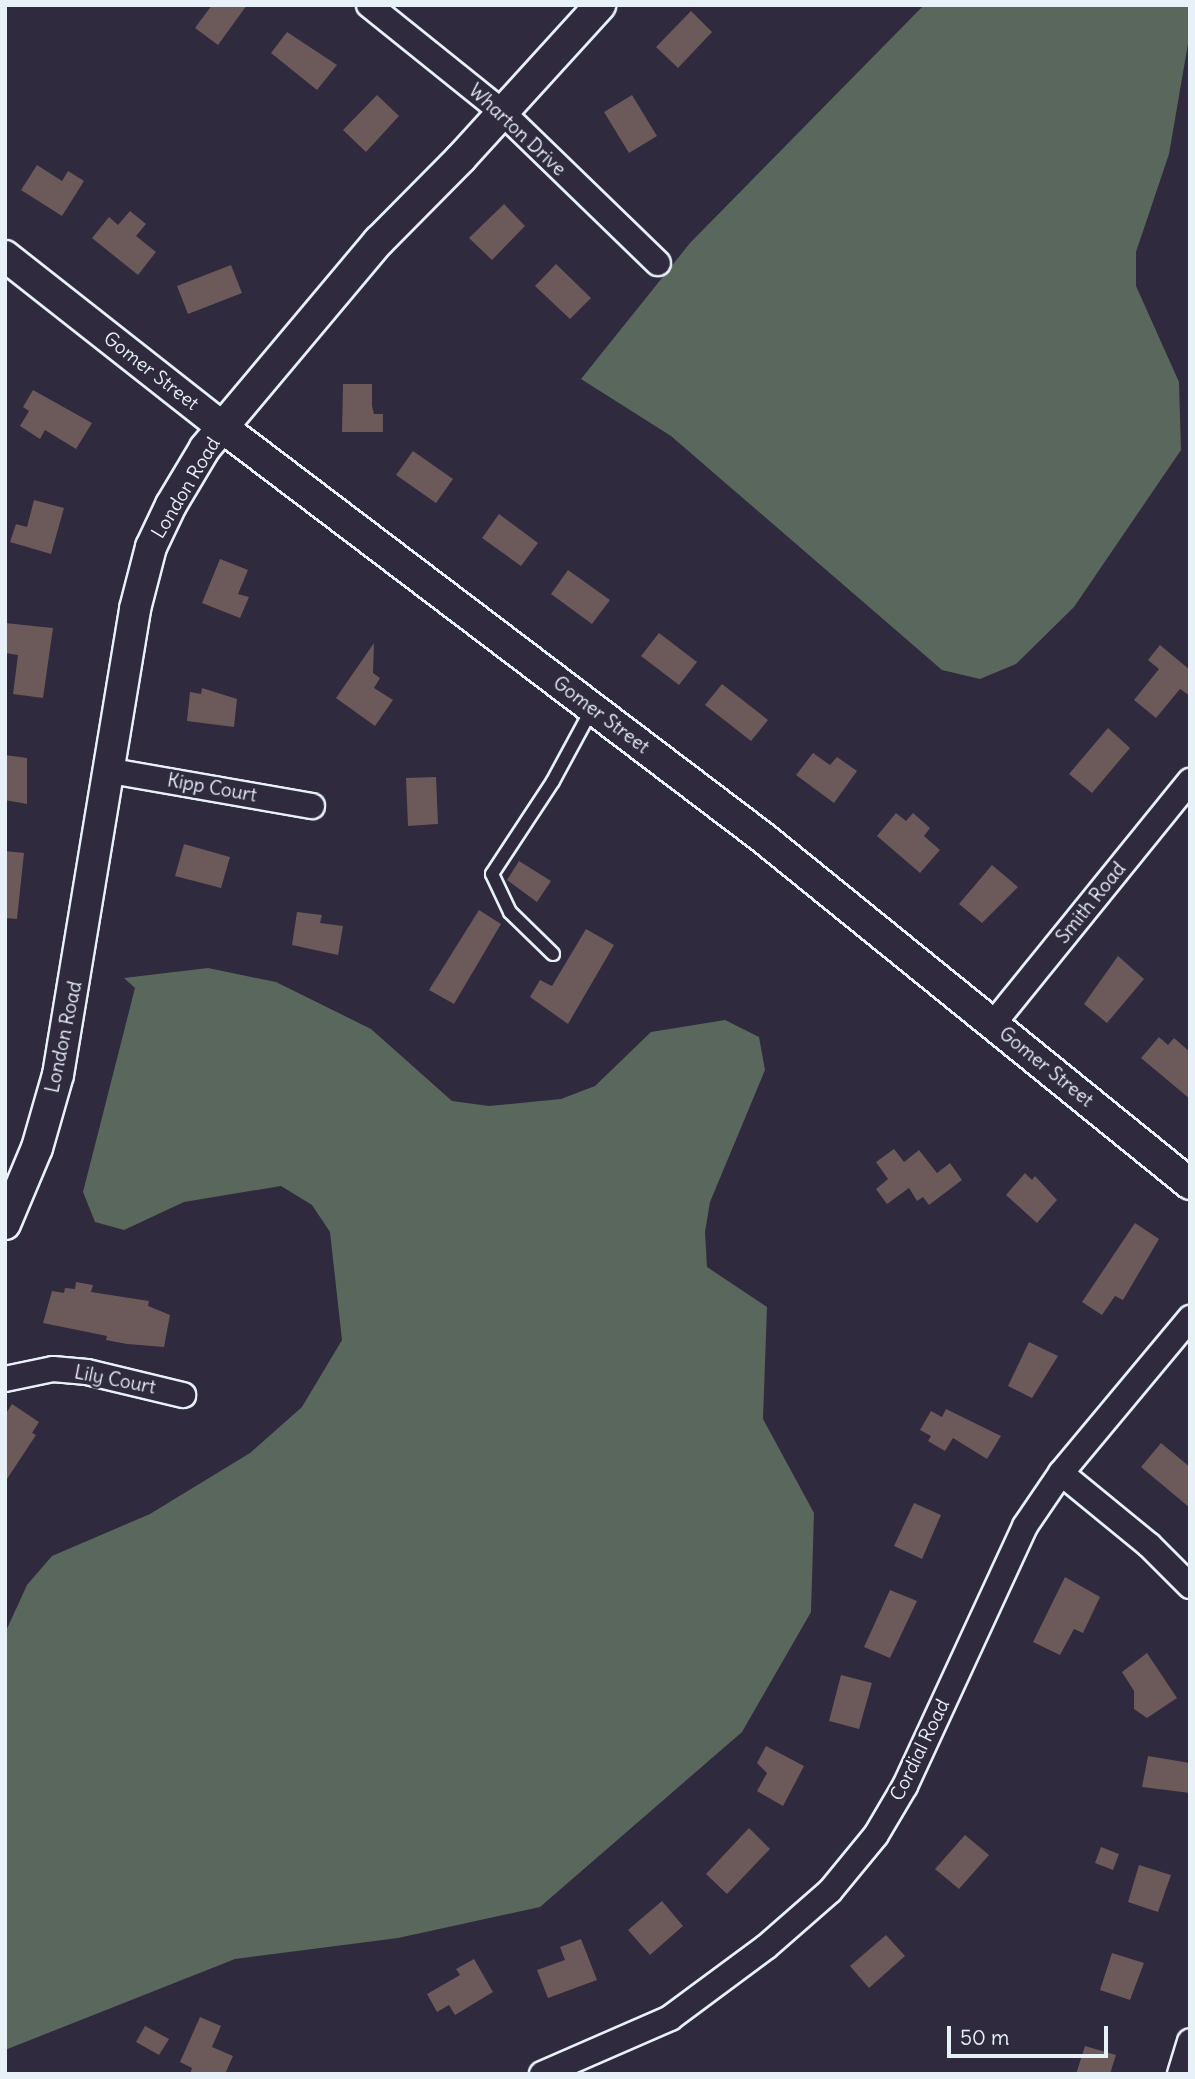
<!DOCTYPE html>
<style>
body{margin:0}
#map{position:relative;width:1195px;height:2079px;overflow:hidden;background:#2f2a3d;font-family:Delius,sans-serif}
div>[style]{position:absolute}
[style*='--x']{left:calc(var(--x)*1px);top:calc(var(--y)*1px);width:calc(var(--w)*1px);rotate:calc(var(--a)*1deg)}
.green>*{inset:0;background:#5a675c}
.building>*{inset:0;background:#6c5959}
.roads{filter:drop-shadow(2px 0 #e8f1f8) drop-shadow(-2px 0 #e8f1f8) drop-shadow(0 2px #e8f1f8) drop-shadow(0 -2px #e8f1f8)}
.service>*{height:12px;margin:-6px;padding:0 6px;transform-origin:6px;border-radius:6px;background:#2f2a3d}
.minor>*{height:24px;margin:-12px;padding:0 12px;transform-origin:12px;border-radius:12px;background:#2f2a3d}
.tertiary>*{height:30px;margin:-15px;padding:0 15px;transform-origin:15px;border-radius:15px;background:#2f2a3d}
span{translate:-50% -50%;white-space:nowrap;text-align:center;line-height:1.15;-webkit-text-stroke:5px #2f2a3d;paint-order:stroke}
.street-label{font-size:19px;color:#e8f1f8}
.frame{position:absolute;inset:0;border:7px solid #e8f1f8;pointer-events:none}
.scale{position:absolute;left:947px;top:2026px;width:161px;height:32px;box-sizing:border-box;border:4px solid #e8f1f8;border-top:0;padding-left:9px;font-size:21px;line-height:24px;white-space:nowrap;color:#e8f1f8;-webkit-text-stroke:5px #2f2a3d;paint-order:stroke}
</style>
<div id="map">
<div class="green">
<div style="clip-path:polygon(924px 5px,1190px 5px,1190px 32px,1169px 154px,1136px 252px,1136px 286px,1179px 382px,1181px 450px,1074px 607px,1016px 664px,980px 679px,942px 670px,671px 436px,581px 379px,690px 243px)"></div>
<div style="clip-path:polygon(208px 968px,276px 982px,371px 1029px,452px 1101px,489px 1106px,561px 1099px,595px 1086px,651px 1032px,725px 1020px,759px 1037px,765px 1070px,710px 1202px,705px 1232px,707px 1267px,767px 1307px,763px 1419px,814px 1513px,811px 1612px,742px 1732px,540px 1907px,398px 1938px,235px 1959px,5px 2050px,5px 1633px,27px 1585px,52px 1556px,150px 1514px,250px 1453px,302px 1407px,342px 1340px,330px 1232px,312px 1205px,281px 1186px,184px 1202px,124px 1230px,95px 1222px,83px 1192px,135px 988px,124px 978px)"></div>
</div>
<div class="building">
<div style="clip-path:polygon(212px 5px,247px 5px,218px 45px,195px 28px)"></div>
<div style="clip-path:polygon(691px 11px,712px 32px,678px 68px,656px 47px)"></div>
<div style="clip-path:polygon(287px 32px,337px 65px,317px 90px,271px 53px)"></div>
<div style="clip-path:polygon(377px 95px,399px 116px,366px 152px,343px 130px)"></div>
<div style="clip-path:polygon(632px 95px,657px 136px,629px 153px,604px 112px)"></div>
<div style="clip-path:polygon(37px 165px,62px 181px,68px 171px,84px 181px,62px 216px,21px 190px)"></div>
<div style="clip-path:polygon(504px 204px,525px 226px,492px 260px,469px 238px)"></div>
<div style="clip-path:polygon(130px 211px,146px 224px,136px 236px,156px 252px,138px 275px,92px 238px,109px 217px,118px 225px)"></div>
<div style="clip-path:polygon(556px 264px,591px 298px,570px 319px,535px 286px)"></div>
<div style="clip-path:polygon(231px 265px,242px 293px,188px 314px,177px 286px)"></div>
<div style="clip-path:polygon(343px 384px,372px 384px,372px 406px,374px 414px,383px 414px,383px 432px,342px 432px)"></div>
<div style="clip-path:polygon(33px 390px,92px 423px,76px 449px,45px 430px,40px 439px,20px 426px,29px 411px,23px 407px)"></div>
<div style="clip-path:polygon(413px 451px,453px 479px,436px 503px,396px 475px)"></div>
<div style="clip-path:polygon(34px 500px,64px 508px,51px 554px,10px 542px,16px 524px,27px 527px)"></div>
<div style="clip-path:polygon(499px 514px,538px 543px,521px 566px,482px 538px)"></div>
<div style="clip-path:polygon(220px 559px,248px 570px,238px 594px,249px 597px,240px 618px,202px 603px)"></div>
<div style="clip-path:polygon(568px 570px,610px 600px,592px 624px,551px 594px)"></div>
<div style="clip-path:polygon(5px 623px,53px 628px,43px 698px,13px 694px,18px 655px,5px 653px)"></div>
<div style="clip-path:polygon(659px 633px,697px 662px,679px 685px,641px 656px)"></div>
<div style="clip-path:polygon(374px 643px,373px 673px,380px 678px,374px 688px,393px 700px,375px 726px,336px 698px)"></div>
<div style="clip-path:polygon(1160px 645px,1190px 670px,1190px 696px,1180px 689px,1156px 718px,1134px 700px,1159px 669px,1148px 660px)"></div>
<div style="clip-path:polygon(722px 684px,768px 720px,751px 741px,705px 705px)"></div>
<div style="clip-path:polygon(202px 688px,237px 699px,234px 727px,187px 721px,190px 692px,201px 694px)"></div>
<div style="clip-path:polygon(1108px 728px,1130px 748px,1092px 793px,1069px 774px)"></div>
<div style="clip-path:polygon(813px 753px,830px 765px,837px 757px,857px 771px,834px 803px,796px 775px)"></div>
<div style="clip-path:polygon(5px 755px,27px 758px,27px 804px,5px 800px)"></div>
<div style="clip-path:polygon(436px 777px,438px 824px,408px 826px,406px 778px)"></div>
<div style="clip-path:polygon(896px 813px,906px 821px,913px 813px,930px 828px,924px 836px,940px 850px,920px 873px,877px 836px)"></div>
<div style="clip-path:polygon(184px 844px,230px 857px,221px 888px,175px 876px)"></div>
<div style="clip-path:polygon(5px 851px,24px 853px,17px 919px,5px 918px)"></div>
<div style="clip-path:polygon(519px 861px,551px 881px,537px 902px,507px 880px)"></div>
<div style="clip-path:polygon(992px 865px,1018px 887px,982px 923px,959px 904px)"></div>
<div style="clip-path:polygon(479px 910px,501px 924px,454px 1004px,429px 990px)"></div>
<div style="clip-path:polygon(297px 912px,322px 915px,320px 923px,343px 926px,338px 955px,292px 945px)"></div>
<div style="clip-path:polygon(586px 929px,614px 945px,568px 1024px,530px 997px,540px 980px,552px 986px)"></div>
<div style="clip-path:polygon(1118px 956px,1144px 979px,1107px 1023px,1084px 1004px)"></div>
<div style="clip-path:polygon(1159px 1037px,1168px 1045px,1174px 1038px,1190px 1052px,1190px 1099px,1141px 1058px)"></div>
<div style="clip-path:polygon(894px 1149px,904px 1162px,919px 1150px,937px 1173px,950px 1163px,962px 1180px,929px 1205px,923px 1197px,917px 1201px,909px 1188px,887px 1204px,876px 1189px,888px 1179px,876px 1162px)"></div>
<div style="clip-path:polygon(1025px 1173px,1032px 1180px,1035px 1176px,1057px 1200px,1037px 1223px,1006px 1195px)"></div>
<div style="clip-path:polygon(1135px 1223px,1159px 1239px,1123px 1300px,1115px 1296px,1102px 1315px,1082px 1302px)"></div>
<div style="clip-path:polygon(76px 1282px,93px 1285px,91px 1292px,149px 1301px,148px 1306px,170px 1315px,164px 1347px,127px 1344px,106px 1340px,107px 1336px,43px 1323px,52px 1291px,64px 1293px,65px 1288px,75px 1289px)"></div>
<div style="clip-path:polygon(1029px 1342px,1058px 1356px,1032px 1398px,1008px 1386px)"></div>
<div style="clip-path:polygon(12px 1404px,39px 1422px,32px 1433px,36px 1435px,5px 1482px,5px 1415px)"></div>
<div style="clip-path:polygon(946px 1409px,1001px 1436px,987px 1459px,953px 1438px,945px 1451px,928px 1441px,931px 1436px,920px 1430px,931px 1411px,942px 1417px)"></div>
<div style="clip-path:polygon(1161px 1443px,1190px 1467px,1190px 1508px,1141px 1467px)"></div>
<div style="clip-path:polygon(914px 1503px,941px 1515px,922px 1559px,894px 1546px)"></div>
<div style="clip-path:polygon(1065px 1577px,1100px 1597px,1083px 1633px,1074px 1629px,1060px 1655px,1033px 1642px)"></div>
<div style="clip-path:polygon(890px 1590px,917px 1601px,890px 1658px,864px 1647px)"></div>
<div style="clip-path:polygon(1147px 1653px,1177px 1698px,1147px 1718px,1134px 1709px,1134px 1691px,1122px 1672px)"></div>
<div style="clip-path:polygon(841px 1675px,872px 1683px,859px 1729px,829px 1721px)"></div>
<div style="clip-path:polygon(766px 1746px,804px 1766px,783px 1806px,757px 1791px,767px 1773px,757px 1763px)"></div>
<div style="clip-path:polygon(1148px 1756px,1190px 1763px,1190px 1793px,1142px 1787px)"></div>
<div style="clip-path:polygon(749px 1828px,770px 1849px,727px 1894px,706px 1874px)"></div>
<div style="clip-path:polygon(965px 1835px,989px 1855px,959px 1889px,935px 1869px)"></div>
<div style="clip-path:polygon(1101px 1847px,1119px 1854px,1113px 1870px,1095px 1863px)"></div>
<div style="clip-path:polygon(1139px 1865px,1171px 1875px,1158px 1912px,1128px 1902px)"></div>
<div style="clip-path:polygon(662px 1901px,683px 1926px,650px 1955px,628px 1930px)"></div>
<div style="clip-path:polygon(886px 1935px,905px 1956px,869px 1988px,850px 1966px)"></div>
<div style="clip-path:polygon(581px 1939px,597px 1980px,548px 1998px,537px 1970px,565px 1960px,560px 1947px)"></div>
<div style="clip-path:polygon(1112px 1953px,1144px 1963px,1130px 2000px,1100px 1990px)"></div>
<div style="clip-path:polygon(474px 1959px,493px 1992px,455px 2015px,449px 2005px,437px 2012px,427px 1994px,460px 1975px,456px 1969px)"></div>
<div style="clip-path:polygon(200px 2017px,221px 2026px,212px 2047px,233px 2056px,225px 2074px,190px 2074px,192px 2068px,180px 2062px)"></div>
<div style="clip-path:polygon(145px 2026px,169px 2039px,159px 2055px,136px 2042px)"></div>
<div style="clip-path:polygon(1085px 2046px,1116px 2055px,1110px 2074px,1076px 2074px)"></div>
</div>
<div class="roads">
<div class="service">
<div style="--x:553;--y:954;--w:60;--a:-135.7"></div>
<div style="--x:510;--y:912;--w:42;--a:-115.3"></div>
<div style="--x:492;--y:874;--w:111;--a:-56.7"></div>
<div style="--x:553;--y:781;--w:82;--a:-61.6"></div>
</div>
<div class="minor">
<div style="--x:369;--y:5;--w:171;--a:38.8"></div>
<div style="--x:502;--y:112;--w:217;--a:44.1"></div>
<div style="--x:111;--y:771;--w:204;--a:9.9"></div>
<div style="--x:993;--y:1024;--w:313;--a:-51"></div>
<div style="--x:5;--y:1379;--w:49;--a:-11.8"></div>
<div style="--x:53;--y:1369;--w:34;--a:5"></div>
<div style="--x:87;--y:1372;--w:99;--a:13.5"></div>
<div style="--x:1061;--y:1473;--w:114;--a:39.3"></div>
<div style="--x:1149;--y:1545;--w:58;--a:45"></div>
<div style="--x:542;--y:2074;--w:140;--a:-23.6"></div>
<div style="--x:670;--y:2018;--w:119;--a:-36.5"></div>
<div style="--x:766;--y:1947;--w:85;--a:-41.2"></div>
<div style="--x:830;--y:1891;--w:72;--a:-50.6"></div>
<div style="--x:876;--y:1835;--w:57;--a:-59.4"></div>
<div style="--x:905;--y:1786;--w:286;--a:-65.2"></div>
<div style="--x:1025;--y:1526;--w:64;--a:-55.8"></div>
<div style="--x:1061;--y:1473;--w:202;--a:-50.2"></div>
<div style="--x:1180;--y:2074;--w:34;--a:-73"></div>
</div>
<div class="tertiary">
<div style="--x:5;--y:256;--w:276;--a:38.2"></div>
<div style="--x:222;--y:427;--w:678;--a:37.21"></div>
<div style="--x:762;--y:837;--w:551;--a:39.03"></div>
<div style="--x:5;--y:1224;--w:82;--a:-67.2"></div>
<div style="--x:37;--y:1148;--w:76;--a:-74"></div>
<div style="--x:58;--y:1075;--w:472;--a:-80.6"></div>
<div style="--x:135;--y:609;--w:64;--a:-75.5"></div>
<div style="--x:151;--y:547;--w:47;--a:-64.5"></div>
<div style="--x:171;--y:505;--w:66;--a:-59.2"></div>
<div style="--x:205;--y:448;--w:270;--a:-50"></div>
<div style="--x:379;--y:241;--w:117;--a:-45.3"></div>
<div style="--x:461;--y:158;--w:207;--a:-47.7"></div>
</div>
</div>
<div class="street-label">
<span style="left:517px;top:130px;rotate:43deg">Wharton Drive</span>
<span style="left:151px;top:371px;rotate:38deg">Gomer Street</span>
<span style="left:186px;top:488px;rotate:-59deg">London Road</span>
<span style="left:601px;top:715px;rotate:37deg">Gomer Street</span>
<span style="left:212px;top:788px;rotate:10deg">Kipp Court</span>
<span style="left:1091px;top:903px;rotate:-51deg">Smith Road</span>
<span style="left:64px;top:1037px;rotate:-78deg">London Road</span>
<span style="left:1046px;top:1067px;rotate:39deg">Gomer Street</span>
<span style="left:115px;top:1380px;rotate:11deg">Lily Court</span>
<span style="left:920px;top:1750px;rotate:-64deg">Cordial Road</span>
</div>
<div class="frame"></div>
<div class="scale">50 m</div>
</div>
